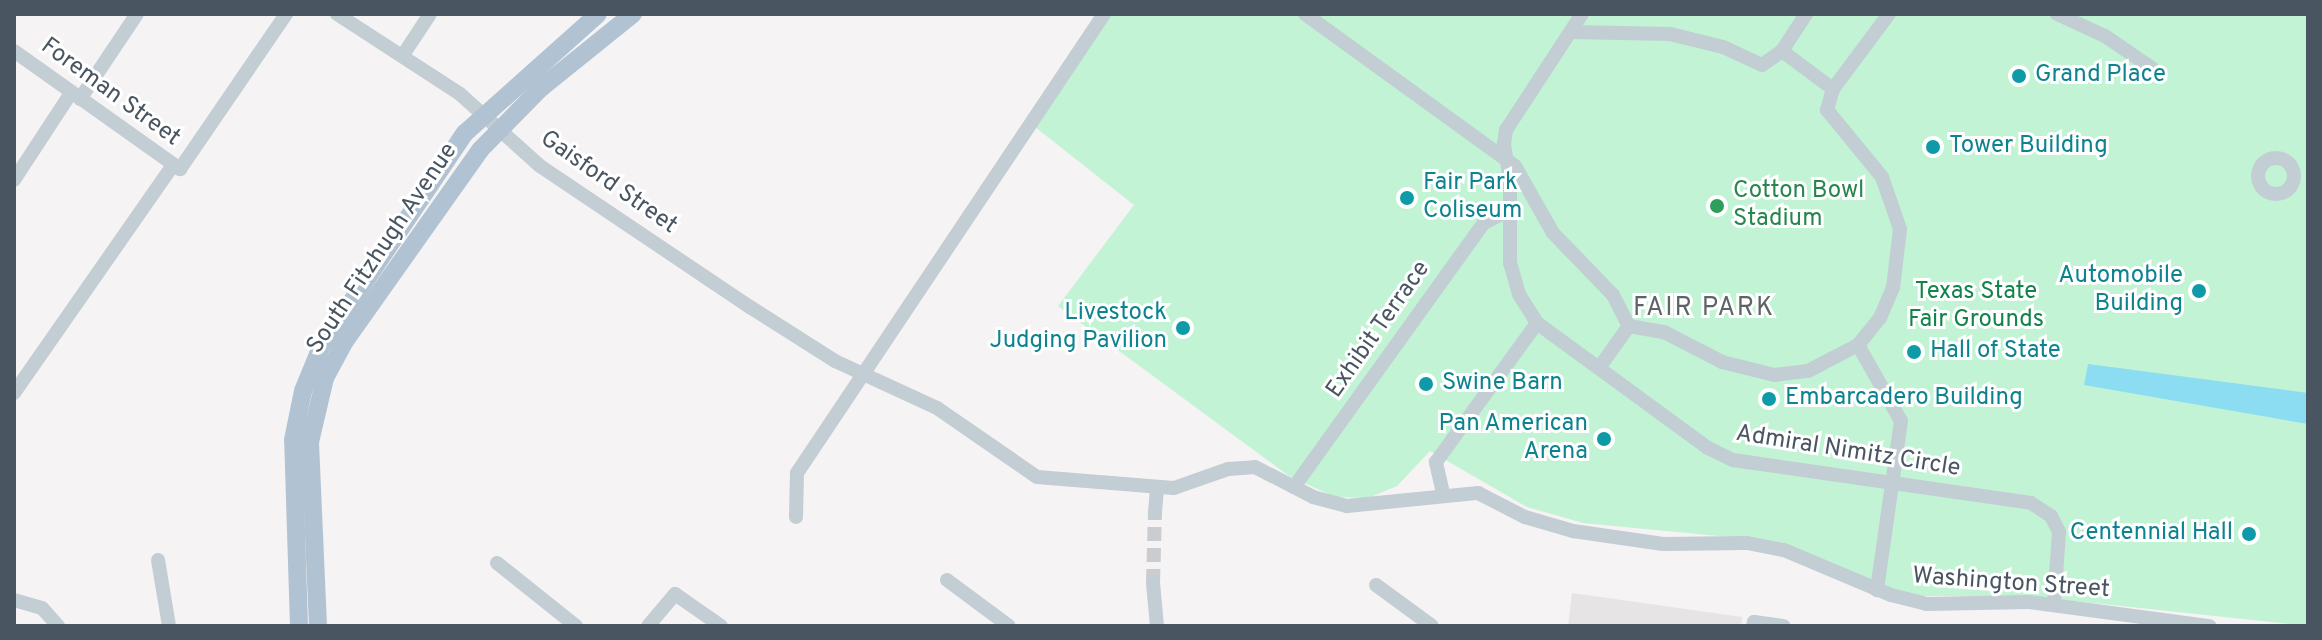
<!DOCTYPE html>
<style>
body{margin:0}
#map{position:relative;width:2322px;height:640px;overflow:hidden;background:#f5f3f3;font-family:Overpass,sans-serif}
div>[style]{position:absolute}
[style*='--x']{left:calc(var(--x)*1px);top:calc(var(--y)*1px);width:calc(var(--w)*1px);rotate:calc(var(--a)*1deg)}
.education>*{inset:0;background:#e6e4e5}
.green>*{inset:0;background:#c1f3d4}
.water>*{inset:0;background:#8cddf2}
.minor-tunnel>*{height:14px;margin-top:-7px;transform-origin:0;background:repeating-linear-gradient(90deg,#cacccf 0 14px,transparent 0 21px)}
.minor>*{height:14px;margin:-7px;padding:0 7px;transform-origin:7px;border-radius:7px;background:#c3cdd4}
.minor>.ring{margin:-7px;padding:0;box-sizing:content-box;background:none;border:14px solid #c3cdd4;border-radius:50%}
.major>*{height:18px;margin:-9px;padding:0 9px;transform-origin:9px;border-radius:9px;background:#b1c2d2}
.dots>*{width:22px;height:22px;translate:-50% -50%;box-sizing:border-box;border:4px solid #fff;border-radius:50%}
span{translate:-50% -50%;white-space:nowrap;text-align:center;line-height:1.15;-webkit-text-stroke:6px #fff;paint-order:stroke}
.culture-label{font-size:24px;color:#0d838f}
.left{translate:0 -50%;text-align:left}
.right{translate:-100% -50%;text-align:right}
.street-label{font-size:24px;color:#495662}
.leisure-label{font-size:24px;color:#27864d}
.park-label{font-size:24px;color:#12844b}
.neighbourhood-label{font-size:26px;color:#5e6368;letter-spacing:2px}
.frame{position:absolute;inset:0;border:16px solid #495662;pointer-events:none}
</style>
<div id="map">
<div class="education">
<div style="clip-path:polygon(1572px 593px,1742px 617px,1741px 626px,1568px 626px)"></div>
</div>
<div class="green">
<div style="clip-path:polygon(1106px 14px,2308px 14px,2308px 626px,2027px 596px,1922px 596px,1886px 588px,1771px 541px,1583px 523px,1527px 507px,1430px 451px,1397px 486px,1368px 498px,1335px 497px,1289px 476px,1058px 306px,1134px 205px,1035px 127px)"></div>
</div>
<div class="water">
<div style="clip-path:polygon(2088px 364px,2308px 393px,2308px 424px,2084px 385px)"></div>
</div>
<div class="minor-tunnel">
<div style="--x:1153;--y:583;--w:71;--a:-88.4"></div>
</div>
<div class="minor">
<div style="--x:337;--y:14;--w:147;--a:33"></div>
<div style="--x:460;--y:94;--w:108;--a:42"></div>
<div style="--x:540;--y:166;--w:253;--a:33.9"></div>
<div style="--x:750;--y:307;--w:101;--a:32.4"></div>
<div style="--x:835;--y:361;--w:112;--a:24.7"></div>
<div style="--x:937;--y:408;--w:121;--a:34.6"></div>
<div style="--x:1037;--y:477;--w:137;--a:4.6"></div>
<div style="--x:1174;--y:488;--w:57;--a:-19.4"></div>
<div style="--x:1228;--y:469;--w:27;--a:-4"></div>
<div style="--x:1255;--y:467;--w:65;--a:27.3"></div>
<div style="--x:1313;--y:497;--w:35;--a:15"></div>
<div style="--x:1347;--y:506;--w:132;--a:-5.7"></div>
<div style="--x:1478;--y:493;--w:53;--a:27.1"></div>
<div style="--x:1525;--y:517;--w:50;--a:16.3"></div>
<div style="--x:1573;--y:531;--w:91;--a:8.2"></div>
<div style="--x:1663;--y:544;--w:84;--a:-0.7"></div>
<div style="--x:1747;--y:543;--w:38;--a:11"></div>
<div style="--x:1784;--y:550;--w:116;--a:22.8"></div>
<div style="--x:1891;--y:595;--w:36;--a:14"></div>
<div style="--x:1926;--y:604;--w:103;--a:-1.1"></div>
<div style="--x:2029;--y:602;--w:182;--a:7.6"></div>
<div style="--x:1305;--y:14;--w:259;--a:35.9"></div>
<div style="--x:1515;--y:166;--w:77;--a:60.4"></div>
<div style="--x:1553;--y:233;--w:86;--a:45.9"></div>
<div style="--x:1613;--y:295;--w:35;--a:63"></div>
<div style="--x:1629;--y:326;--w:36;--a:10"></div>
<div style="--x:1664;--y:332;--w:65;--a:27.3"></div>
<div style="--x:1722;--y:362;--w:54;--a:14"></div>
<div style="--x:1774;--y:375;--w:34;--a:-7"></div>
<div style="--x:1808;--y:371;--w:56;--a:-27.5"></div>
<div style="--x:1858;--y:345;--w:35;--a:-51"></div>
<div style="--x:1880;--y:318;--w:33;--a:-67"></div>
<div style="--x:1893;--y:288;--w:59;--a:-83.2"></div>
<div style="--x:1900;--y:229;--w:55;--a:-109.1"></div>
<div style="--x:1882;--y:177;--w:87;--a:-129.4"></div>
<div style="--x:1827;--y:110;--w:22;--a:-74"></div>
<div style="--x:1833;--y:89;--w:64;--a:-143.3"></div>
<div style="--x:1782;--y:51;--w:24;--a:145"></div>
<div style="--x:1762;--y:65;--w:43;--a:-155.2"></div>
<div style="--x:1723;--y:47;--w:55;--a:-166.2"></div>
<div style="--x:1670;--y:34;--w:98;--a:-178.8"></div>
<div style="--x:2057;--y:14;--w:53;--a:24.6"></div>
<div style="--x:2105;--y:36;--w:58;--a:34.5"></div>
<div style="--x:14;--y:51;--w:204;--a:35.4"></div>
<div style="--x:180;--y:169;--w:188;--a:-55.6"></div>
<div style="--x:1782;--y:51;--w:44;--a:-57"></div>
<div style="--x:403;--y:55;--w:49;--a:-56.6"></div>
<div style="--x:1833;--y:89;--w:94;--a:-53.3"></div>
<div style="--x:80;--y:99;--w:102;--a:-56.2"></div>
<div class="ring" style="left:2258px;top:158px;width:22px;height:22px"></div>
<div style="--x:14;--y:180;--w:104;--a:-56.8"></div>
<div style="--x:1537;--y:323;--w:212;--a:36.2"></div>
<div style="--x:1708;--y:448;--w:28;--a:26"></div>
<div style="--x:1733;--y:460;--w:301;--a:8.2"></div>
<div style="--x:2031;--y:503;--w:24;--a:33"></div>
<div style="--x:2051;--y:516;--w:18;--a:63"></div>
<div style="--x:2059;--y:532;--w:72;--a:94"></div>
<div style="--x:1858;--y:345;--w:87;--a:60.5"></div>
<div style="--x:1901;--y:421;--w:171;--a:98.1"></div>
<div style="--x:1599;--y:368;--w:52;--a:-54.5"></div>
<div style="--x:14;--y:393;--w:278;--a:-55.1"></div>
<div style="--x:1294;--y:487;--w:325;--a:-54.3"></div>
<div style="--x:1484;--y:223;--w:29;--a:-27"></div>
<div style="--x:1443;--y:493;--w:32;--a:-103"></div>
<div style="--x:1436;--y:462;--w:172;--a:-54"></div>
<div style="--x:1537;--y:323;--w:34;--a:-122"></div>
<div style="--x:1519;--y:294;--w:32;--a:-106"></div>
<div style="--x:1510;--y:263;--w:84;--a:-90"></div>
<div style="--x:1510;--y:179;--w:36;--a:-100"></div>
<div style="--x:1504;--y:144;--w:14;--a:-82"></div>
<div style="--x:1506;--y:130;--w:139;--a:-56.8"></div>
<div style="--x:1155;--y:512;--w:25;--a:-85"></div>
<div style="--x:796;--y:517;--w:44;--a:-88.7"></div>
<div style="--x:797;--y:473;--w:552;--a:-56.22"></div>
<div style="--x:158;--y:560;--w:67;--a:80.5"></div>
<div style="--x:497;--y:563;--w:101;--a:38.6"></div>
<div style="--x:947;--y:580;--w:77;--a:36.6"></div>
<div style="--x:1153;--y:583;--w:43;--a:84.7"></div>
<div style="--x:1376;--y:585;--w:69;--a:36.2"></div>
<div style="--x:14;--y:600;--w:29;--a:16"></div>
<div style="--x:42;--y:608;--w:24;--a:48"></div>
<div style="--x:648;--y:626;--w:42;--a:-49.8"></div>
<div style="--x:675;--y:594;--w:56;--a:34.8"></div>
<div style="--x:1753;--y:626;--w:4;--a:-76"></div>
<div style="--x:1754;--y:622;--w:30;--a:8"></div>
</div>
<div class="major">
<div style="--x:299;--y:626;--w:186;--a:-91.8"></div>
<div style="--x:293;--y:440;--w:50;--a:-78.5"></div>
<div style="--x:303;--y:391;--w:48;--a:-67.8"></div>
<div style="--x:321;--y:347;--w:258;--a:-56.1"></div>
<div style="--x:465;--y:133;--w:178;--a:-41.8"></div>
<div style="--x:318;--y:626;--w:184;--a:-92.5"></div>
<div style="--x:310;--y:442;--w:66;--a:-76.8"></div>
<div style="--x:325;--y:378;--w:42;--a:-61.6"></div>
<div style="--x:345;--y:341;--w:234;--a:-54.7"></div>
<div style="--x:480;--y:150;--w:87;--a:-45.5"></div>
<div style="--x:541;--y:88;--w:118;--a:-38.8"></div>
</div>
<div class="dots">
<div style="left:2019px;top:76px;background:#0f9aa8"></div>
<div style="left:1933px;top:147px;background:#0f9aa8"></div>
<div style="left:1407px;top:198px;background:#0f9aa8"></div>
<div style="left:1717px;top:206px;background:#2e9e5b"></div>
<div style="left:2199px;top:291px;background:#0f9aa8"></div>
<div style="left:1183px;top:328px;background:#0f9aa8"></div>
<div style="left:1914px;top:352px;background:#0f9aa8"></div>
<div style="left:1426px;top:384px;background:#0f9aa8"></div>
<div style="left:1769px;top:399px;background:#0f9aa8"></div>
<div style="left:1604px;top:439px;background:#0f9aa8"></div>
<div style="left:2249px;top:534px;background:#0f9aa8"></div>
</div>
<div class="culture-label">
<span class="left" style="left:2035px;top:76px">Grand Place</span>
<span class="left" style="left:1949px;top:147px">Tower Building</span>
<span class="left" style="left:1423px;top:198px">Fair Park<br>Coliseum</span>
<span class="right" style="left:2183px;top:291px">Automobile<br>Building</span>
<span class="right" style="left:1167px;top:328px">Livestock<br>Judging Pavilion</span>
<span class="left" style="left:1930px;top:352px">Hall of State</span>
<span class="left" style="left:1442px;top:384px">Swine Barn</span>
<span class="left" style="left:1785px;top:399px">Embarcadero Building</span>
<span class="right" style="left:1588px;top:439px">Pan American<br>Arena</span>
<span class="right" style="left:2233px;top:534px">Centennial Hall</span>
</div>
<div class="street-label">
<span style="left:110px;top:93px;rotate:36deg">Foreman Street</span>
<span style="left:608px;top:183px;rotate:35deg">Gaisford Street</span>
<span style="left:383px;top:249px;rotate:-56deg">South Fitzhugh Avenue</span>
<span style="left:1379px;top:330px;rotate:-55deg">Exhibit Terrace</span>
<span style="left:1848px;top:452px;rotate:9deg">Admiral Nimitz Circle</span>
<span style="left:2011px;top:584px;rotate:4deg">Washington Street</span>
</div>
<div class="leisure-label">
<span class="left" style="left:1733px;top:206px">Cotton Bowl<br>Stadium</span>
</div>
<div class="park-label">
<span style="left:1976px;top:307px">Texas State<br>Fair Grounds</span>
</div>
<div class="neighbourhood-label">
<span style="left:1704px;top:309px">FAIR PARK</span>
</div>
<div class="frame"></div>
</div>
